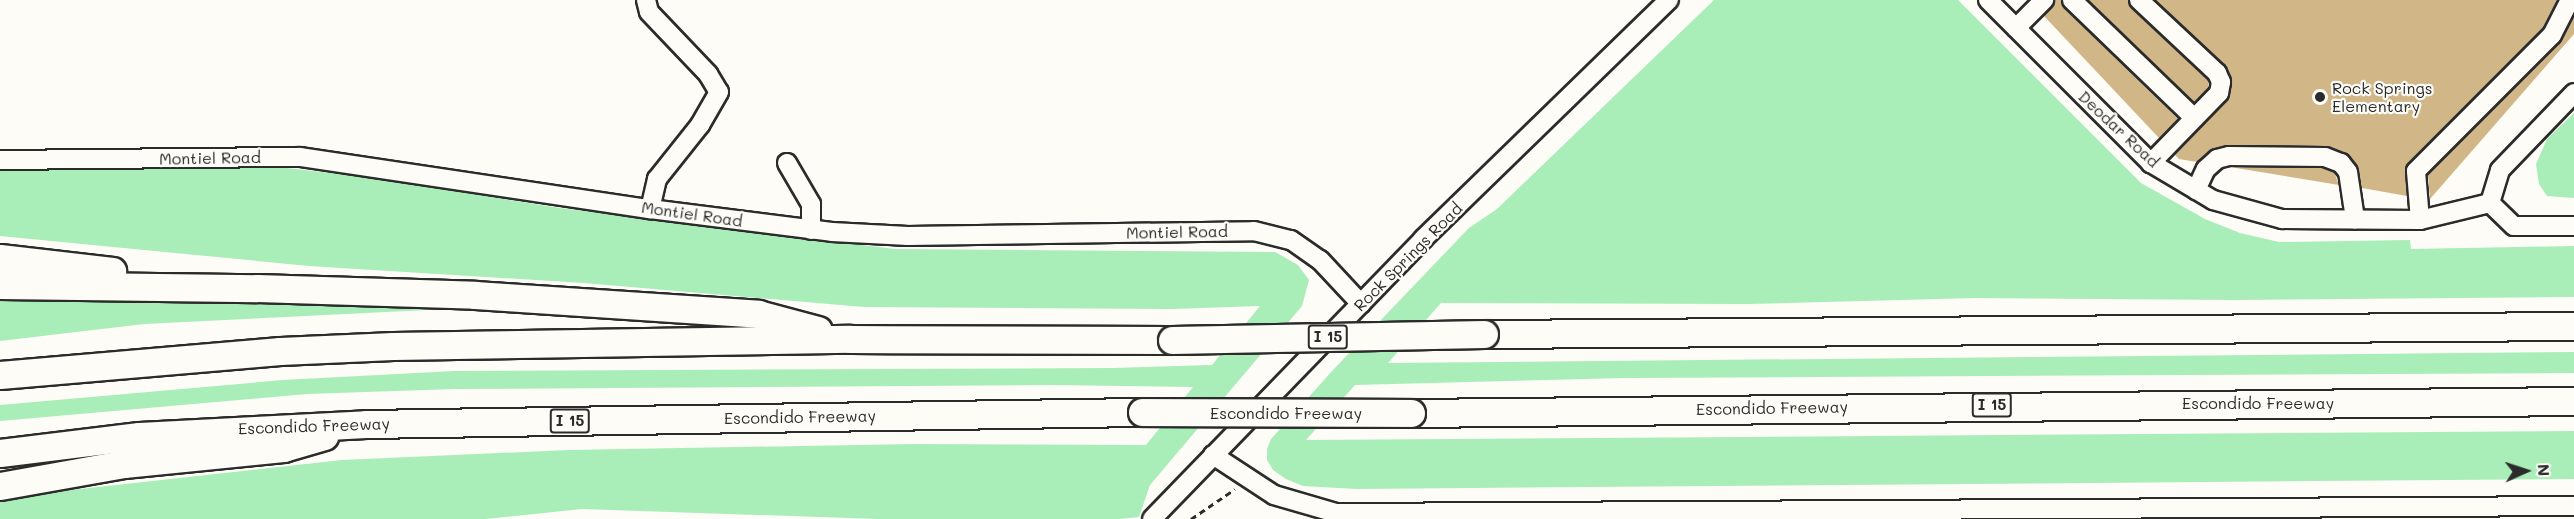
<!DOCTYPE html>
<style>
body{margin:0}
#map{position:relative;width:2574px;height:519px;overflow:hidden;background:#fdfcf7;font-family:Mali,sans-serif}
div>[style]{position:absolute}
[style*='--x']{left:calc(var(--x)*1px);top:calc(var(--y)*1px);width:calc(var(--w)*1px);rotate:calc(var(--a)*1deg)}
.green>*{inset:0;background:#a9edb8}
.building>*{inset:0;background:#d1b687}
.path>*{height:3px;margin-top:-1.5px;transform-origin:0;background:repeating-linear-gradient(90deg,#2b2b2b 0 6px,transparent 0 10.5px)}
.roads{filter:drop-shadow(2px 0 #2b2b2b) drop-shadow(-2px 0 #2b2b2b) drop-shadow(0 2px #2b2b2b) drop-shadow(0 -2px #2b2b2b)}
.minor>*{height:18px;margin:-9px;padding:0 9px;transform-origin:9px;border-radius:9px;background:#fdfcf7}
.highway>*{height:27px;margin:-13.5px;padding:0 13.5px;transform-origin:13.5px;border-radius:13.5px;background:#fdfcf7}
.bridges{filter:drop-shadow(2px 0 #2b2b2b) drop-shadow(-2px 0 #2b2b2b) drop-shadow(0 2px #2b2b2b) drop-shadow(0 -2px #2b2b2b)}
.highway-bridge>*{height:27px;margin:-13.5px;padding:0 13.5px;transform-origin:13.5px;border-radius:13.5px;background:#fdfcf7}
.dots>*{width:16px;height:16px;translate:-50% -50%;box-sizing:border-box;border:3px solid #fdfcf7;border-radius:50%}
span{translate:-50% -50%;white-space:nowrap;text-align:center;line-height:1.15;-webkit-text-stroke:4.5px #fdfcf7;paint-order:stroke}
.shield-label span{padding:2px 4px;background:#fdfcf7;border:2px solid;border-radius:4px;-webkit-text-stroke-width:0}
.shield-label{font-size:15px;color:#2b2b2b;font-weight:700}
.poi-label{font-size:16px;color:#2b2b2b}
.left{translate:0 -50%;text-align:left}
.street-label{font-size:16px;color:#2b2b2b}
.north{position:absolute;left:2496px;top:441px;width:60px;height:60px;-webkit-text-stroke:4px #fdfcf7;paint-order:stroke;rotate:87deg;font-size:16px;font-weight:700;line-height:24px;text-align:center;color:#2b2b2b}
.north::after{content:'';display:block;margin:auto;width:21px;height:27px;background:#2b2b2b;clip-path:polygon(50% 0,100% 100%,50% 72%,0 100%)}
</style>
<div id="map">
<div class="green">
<div style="clip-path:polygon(1714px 0,1958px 0,2141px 183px,2205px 219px,2240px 233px,2279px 242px,2410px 240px,2411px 249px,2574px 246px,2574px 297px,2239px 300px,1975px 298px,1747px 304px,1441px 303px,1388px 363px,2574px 352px,2574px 373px,1625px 378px,1355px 385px,1306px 440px,2574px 431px,2574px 479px,1356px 489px,1303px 486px,1286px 479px,1273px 470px,1267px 460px,1267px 449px,1271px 439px,1333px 370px,1469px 228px,1497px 209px)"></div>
<div style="clip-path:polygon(2574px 113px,2574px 198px,2547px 196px,2539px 184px,2536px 164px,2547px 139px)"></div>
<div style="clip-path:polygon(270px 166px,373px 178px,560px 208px,895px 249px,1275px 252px,1298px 265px,1309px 280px,1302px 306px,1150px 485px,1139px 517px,1119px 519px,878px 519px,582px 509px,486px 519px,0 519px,0 502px,71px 490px,342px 460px,569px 450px,914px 444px,1146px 445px,1193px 387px,1056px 385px,454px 389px,307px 394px,0 421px,0 405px,283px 380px,454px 371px,1112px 368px,1212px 365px,1260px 306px,1172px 309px,864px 307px,584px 283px,309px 266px,0 236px,0 170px)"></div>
<div style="clip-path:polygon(0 291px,488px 307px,144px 324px,0 341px)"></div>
</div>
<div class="building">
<div style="clip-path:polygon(2055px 0,2061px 0,2064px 8px,2178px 119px,2159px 138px,2044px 16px,2052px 7px)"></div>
<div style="clip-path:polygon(2088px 0,2128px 0,2131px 8px,2208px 80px,2209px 88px,2194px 102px)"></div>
<div style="clip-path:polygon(2155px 0,2557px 0,2543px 28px,2408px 163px,2405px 171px,2407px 196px,2362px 188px,2359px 170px,2350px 156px,2326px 146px,2229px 145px,2210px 150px,2197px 162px,2179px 159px,2175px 155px,2227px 100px,2231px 78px,2225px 65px)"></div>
<div style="clip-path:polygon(2574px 17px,2574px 34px,2430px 199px,2428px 175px,2560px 43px)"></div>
<div style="clip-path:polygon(2230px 167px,2323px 168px,2334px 172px,2339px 185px)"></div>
</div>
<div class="path">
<div style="--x:1191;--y:519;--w:53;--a:-34.3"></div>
</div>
<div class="roads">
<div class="minor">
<div style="--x:646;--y:0;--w:12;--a:76"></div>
<div style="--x:649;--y:12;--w:86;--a:46.4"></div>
<div style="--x:708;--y:74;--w:21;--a:59"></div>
<div style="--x:719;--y:92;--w:38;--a:120"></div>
<div style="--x:700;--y:125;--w:69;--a:128.5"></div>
<div style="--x:657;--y:179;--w:31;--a:103"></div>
<div style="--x:1988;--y:0;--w:231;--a:45"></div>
<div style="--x:2151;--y:163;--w:72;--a:30.8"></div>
<div style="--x:2213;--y:200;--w:72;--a:15.4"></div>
<div style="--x:2282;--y:219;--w:138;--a:0.4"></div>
<div style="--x:2420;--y:220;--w:72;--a:-13.7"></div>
<div style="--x:2072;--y:0;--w:170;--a:44"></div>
<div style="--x:2139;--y:0;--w:107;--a:43.1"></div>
<div style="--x:2217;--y:73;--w:10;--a:66"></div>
<div style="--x:2221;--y:82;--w:11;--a:100"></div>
<div style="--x:2219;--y:93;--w:98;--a:134.2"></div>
<div style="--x:2016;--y:28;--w:40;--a:-45"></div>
<div style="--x:0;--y:160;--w:300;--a:-0.6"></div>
<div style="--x:300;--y:157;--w:354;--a:8.5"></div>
<div style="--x:650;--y:209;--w:183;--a:7.2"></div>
<div style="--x:832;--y:232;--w:76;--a:3"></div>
<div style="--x:908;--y:236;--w:346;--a:-0.8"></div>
<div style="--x:1254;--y:231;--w:38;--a:14"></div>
<div style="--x:1291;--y:240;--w:35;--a:35"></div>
<div style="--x:1320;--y:260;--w:60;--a:47"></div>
<div style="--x:787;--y:163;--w:48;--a:59.7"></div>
<div style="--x:811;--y:204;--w:26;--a:90"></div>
<div style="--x:2196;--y:190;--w:23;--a:-65"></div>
<div style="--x:2206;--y:169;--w:15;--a:-42"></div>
<div style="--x:2217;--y:159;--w:12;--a:-14"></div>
<div style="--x:2229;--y:156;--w:96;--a:0.6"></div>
<div style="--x:2325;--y:157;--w:17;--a:21"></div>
<div style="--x:2341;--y:163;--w:11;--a:52"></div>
<div style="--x:2348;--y:172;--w:48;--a:81.5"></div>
<div style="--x:2490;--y:203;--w:34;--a:-73"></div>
<div style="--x:2500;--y:170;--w:107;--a:-46.1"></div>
<div style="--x:2490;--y:203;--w:33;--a:44"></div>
<div style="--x:2514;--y:226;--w:60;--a:0"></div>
<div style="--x:2420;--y:220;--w:49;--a:-94.7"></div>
<div style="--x:2416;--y:171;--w:192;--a:-45"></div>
<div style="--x:2552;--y:35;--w:39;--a:-63"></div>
<div style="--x:1213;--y:455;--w:73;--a:33.3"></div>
<div style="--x:1274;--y:495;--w:65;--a:16.2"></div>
<div style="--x:1336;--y:513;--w:1238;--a:-0.32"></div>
<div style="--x:1152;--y:519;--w:390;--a:-45.9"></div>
<div style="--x:1423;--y:239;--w:343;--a:-44.2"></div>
</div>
<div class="highway">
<div style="--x:0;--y:258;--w:113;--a:6.6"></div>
<div style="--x:0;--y:285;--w:257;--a:0.7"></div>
<div style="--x:257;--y:288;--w:218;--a:1.8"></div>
<div style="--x:475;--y:295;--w:284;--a:3.8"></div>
<div style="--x:758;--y:314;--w:62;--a:14.9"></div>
<div style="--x:1484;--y:334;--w:1090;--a:-0.42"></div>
<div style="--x:0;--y:375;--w:281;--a:-4.9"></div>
<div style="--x:280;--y:351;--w:113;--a:-2.5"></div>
<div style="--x:393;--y:346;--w:457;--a:-0.9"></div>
<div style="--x:850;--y:339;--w:322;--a:0.2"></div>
<div style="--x:1411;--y:413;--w:1163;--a:-0.59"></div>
<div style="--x:0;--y:453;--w:140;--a:-7"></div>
<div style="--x:139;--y:436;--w:227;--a:-3"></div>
<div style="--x:366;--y:424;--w:776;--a:-0.89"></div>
<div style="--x:0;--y:486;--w:126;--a:-10.1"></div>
<div style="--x:124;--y:464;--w:160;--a:-5.7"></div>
<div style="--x:283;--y:448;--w:43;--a:-16.3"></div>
</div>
</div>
<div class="bridges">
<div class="highway-bridge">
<div style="--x:1172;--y:340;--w:312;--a:-1.1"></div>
<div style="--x:1142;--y:412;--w:269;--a:0.2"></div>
</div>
</div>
<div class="dots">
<div style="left:2320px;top:97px;background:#2b2b2b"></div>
</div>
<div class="shield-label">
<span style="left:1328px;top:337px">I 15</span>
<span style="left:1992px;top:405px">I 15</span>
<span style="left:570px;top:421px">I 15</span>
</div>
<div class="poi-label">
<span class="left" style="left:2332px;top:97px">Rock Springs<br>Elementary</span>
</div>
<div class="street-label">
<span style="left:2119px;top:129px;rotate:43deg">Deodar Road</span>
<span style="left:210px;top:158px;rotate:-1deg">Montiel Road</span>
<span style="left:692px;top:214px;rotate:8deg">Montiel Road</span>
<span style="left:1177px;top:232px;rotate:-1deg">Montiel Road</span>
<span style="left:1408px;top:257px;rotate:-45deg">Rock Springs Road</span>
<span style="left:2258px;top:403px">Escondido Freeway</span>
<span style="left:1772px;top:408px;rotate:-1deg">Escondido Freeway</span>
<span style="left:1286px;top:413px">Escondido Freeway</span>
<span style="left:800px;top:417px;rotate:-1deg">Escondido Freeway</span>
<span style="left:314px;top:426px;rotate:-2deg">Escondido Freeway</span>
</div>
<div class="north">N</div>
</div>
